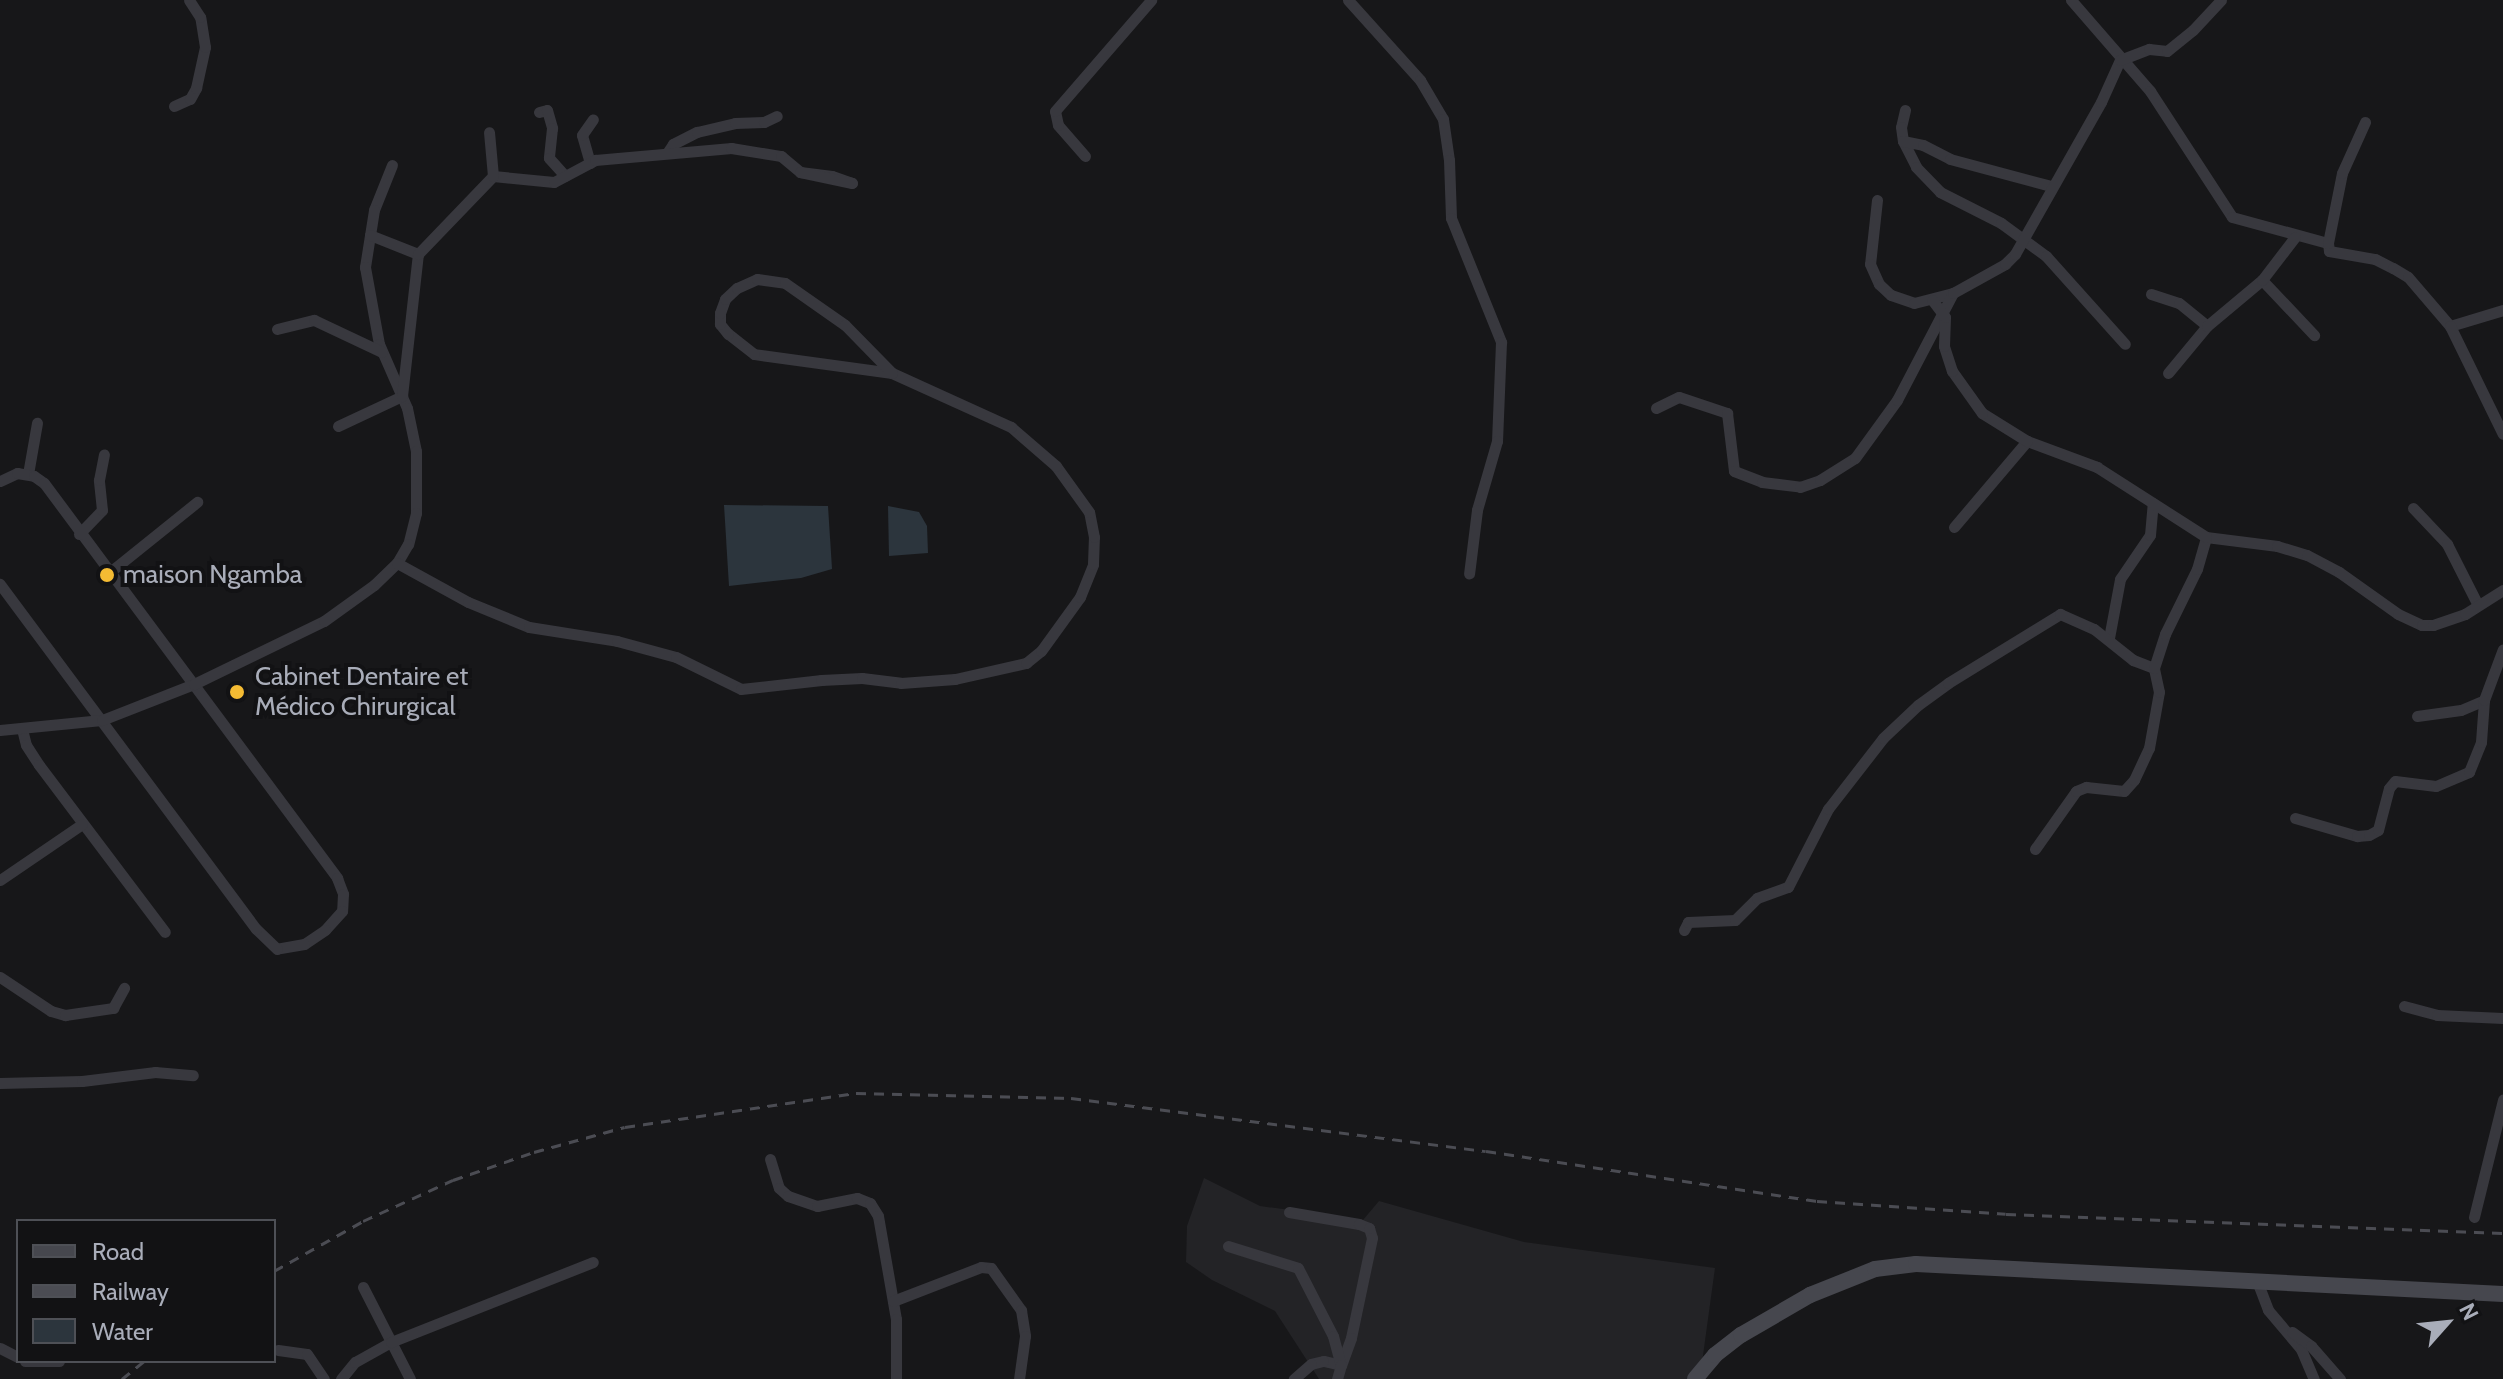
<!DOCTYPE html>
<meta charset="utf-8">
<style>
body{margin:0}
#map{position:relative;width:2503px;height:1379px;overflow:hidden;background:#171719;font-family:Cabin,sans-serif}
div>[style]{position:absolute}
[style*='--x']{left:calc(var(--x)*1px);top:calc(var(--y)*1px);width:calc(var(--w)*1px);rotate:calc(var(--a)*1deg)}
.built>*{inset:0;background:#232326}
.water>*{inset:0;background:#2c353d}
.street>*{height:11px;margin:-5.5px;padding:0 5.5px;transform-origin:5.5px;border-radius:5.5px;background:#38383e}
.secondary>*{height:16px;margin:-8px;padding:0 8px;transform-origin:8px;border-radius:8px;background:#46474e}
.rail>*{height:3px;margin-top:-1.5px;transform-origin:0;background:repeating-linear-gradient(90deg,#4b4c53 0 10px,transparent 0 18px)}
.dots>*{width:22px;height:22px;translate:-50% -50%;box-sizing:border-box;border:4px solid #121214;border-radius:50%}
span{translate:-50% -50%;white-space:nowrap;text-align:center;line-height:1.15;-webkit-text-stroke:8px #121214;paint-order:stroke}
.poi-label{font-size:26px;color:#a9adb9}
.left{translate:0 -50%;text-align:left}
.legend{position:absolute;left:16px;top:1219px;width:260px;height:144px;box-sizing:border-box;background:#121214;border:2px solid #4e5056;margin:0;padding:10px 14px;list-style:none;font-size:24px;color:#a9adb9}
.legend li{display:flex;align-items:center;gap:16px;height:40px}
.legend b{width:40px;border:2px solid #4e5056}
.north{position:absolute;left:2407px;top:1283px;width:80px;height:80px;-webkit-text-stroke:6px #121214;paint-order:stroke;rotate:63deg;font-size:22px;font-weight:700;line-height:32px;text-align:center;color:#a9adb9}
.north::after{content:'';display:block;margin:auto;width:28px;height:36px;background:#a9adb9;clip-path:polygon(50% 0,100% 100%,50% 72%,0 100%)}
</style>
<div id="map">
<div class="built">
<div style="clip-path:polygon(1204px 1178px,1260px 1206px,1363px 1220px,1379px 1201px,1524px 1242px,1715px 1268px,1701px 1370px,1694px 1379px,1319px 1379px,1275px 1311px,1212px 1280px,1186px 1262px,1187px 1226px)"></div>
</div>
<div class="water">
<div style="clip-path:polygon(724px 505px,828px 506px,832px 569px,801px 578px,729px 586px)"></div>
<div style="clip-path:polygon(888px 506px,919px 512px,927px 526px,928px 553px,889px 556px)"></div>
</div>
<div class="street">
<div style="--x:1348;--y:0;--w:108;--a:48"></div>
<div style="--x:1420;--y:80;--w:45;--a:59.5"></div>
<div style="--x:1443;--y:119;--w:41;--a:81.7"></div>
<div style="--x:1449;--y:160;--w:58;--a:88"></div>
<div style="--x:1451;--y:218;--w:134;--a:68"></div>
<div style="--x:1501;--y:342;--w:99;--a:92.3"></div>
<div style="--x:1497;--y:441;--w:72;--a:106.2"></div>
<div style="--x:1477;--y:510;--w:64;--a:97.1"></div>
<div style="--x:2071;--y:0;--w:121;--a:49"></div>
<div style="--x:2150;--y:91;--w:150;--a:56.9"></div>
<div style="--x:2232;--y:217;--w:99;--a:15.2"></div>
<div style="--x:2328;--y:243;--w:8;--a:83"></div>
<div style="--x:2329;--y:251;--w:47;--a:9.9"></div>
<div style="--x:2375;--y:259;--w:20;--a:27"></div>
<div style="--x:2393;--y:268;--w:17;--a:31"></div>
<div style="--x:2408;--y:277;--w:65;--a:49.4"></div>
<div style="--x:2450;--y:326;--w:55;--a:-16.8"></div>
<div style="--x:174;--y:106;--w:17;--a:-24"></div>
<div style="--x:190;--y:99;--w:13;--a:-61"></div>
<div style="--x:196;--y:88;--w:42;--a:-77.6"></div>
<div style="--x:205;--y:47;--w:30;--a:-99"></div>
<div style="--x:200;--y:17;--w:20;--a:-123"></div>
<div style="--x:1905;--y:110;--w:17;--a:103"></div>
<div style="--x:1901;--y:127;--w:14;--a:82"></div>
<div style="--x:1903;--y:141;--w:29;--a:63"></div>
<div style="--x:1916;--y:167;--w:35;--a:46"></div>
<div style="--x:1940;--y:192;--w:68;--a:26.9"></div>
<div style="--x:2001;--y:223;--w:56;--a:36.3"></div>
<div style="--x:2046;--y:256;--w:118;--a:48.1"></div>
<div style="--x:539;--y:112;--w:8;--a:-14"></div>
<div style="--x:547;--y:110;--w:19;--a:74"></div>
<div style="--x:552;--y:128;--w:30;--a:96"></div>
<div style="--x:549;--y:158;--w:24;--a:48"></div>
<div style="--x:1903;--y:141;--w:20;--a:11"></div>
<div style="--x:1923;--y:145;--w:30;--a:27"></div>
<div style="--x:1950;--y:159;--w:105;--a:15"></div>
<div style="--x:667;--y:153;--w:11;--a:-56"></div>
<div style="--x:673;--y:144;--w:27;--a:-27"></div>
<div style="--x:697;--y:132;--w:39;--a:-13"></div>
<div style="--x:735;--y:123;--w:29;--a:-2"></div>
<div style="--x:764;--y:122;--w:14;--a:-25"></div>
<div style="--x:1085;--y:156;--w:41;--a:-131.1"></div>
<div style="--x:1058;--y:125;--w:14;--a:-102"></div>
<div style="--x:1055;--y:111;--w:147;--a:-49.1"></div>
<div style="--x:590;--y:163;--w:29;--a:-106"></div>
<div style="--x:582;--y:135;--w:19;--a:-55"></div>
<div style="--x:392;--y:165;--w:48;--a:111.8"></div>
<div style="--x:374;--y:210;--w:58;--a:99"></div>
<div style="--x:365;--y:267;--w:78;--a:79.7"></div>
<div style="--x:379;--y:344;--w:70;--a:66.4"></div>
<div style="--x:407;--y:408;--w:44;--a:78.2"></div>
<div style="--x:416;--y:451;--w:62;--a:90"></div>
<div style="--x:416;--y:513;--w:32;--a:104"></div>
<div style="--x:408;--y:544;--w:22;--a:120"></div>
<div style="--x:493;--y:176;--w:61;--a:5.6"></div>
<div style="--x:554;--y:182;--w:47;--a:-28.2"></div>
<div style="--x:595;--y:160;--w:137;--a:-5"></div>
<div style="--x:731;--y:148;--w:51;--a:9.1"></div>
<div style="--x:781;--y:156;--w:25;--a:40"></div>
<div style="--x:800;--y:172;--w:32;--a:7"></div>
<div style="--x:832;--y:176;--w:21;--a:19"></div>
<div style="--x:852;--y:183;--w:53;--a:-168.1"></div>
<div style="--x:1877;--y:200;--w:64;--a:96.2"></div>
<div style="--x:1870;--y:264;--w:22;--a:66"></div>
<div style="--x:1879;--y:284;--w:16;--a:43"></div>
<div style="--x:1891;--y:295;--w:24;--a:19"></div>
<div style="--x:1914;--y:303;--w:40;--a:-14.4"></div>
<div style="--x:370;--y:235;--w:52;--a:21.6"></div>
<div style="--x:2328;--y:243;--w:71;--a:-78.7"></div>
<div style="--x:2342;--y:173;--w:56;--a:-65.7"></div>
<div style="--x:2262;--y:280;--w:76;--a:46.6"></div>
<div style="--x:2151;--y:294;--w:29;--a:18"></div>
<div style="--x:2179;--y:303;--w:36;--a:39"></div>
<div style="--x:2450;--y:326;--w:120;--a:63.9"></div>
<div style="--x:277;--y:329;--w:38;--a:-14"></div>
<div style="--x:314;--y:320;--w:75;--a:25.2"></div>
<div style="--x:2168;--y:373;--w:61;--a:-50.3"></div>
<div style="--x:2207;--y:326;--w:72;--a:-39.9"></div>
<div style="--x:2262;--y:280;--w:54;--a:-52.5"></div>
<div style="--x:1656;--y:408;--w:25;--a:-26"></div>
<div style="--x:1679;--y:397;--w:51;--a:18.4"></div>
<div style="--x:1727;--y:413;--w:58;--a:83.1"></div>
<div style="--x:1734;--y:471;--w:30;--a:21"></div>
<div style="--x:1762;--y:482;--w:38;--a:7"></div>
<div style="--x:1800;--y:487;--w:21;--a:-19"></div>
<div style="--x:1820;--y:480;--w:41;--a:-32.2"></div>
<div style="--x:1855;--y:458;--w:72;--a:-54.1"></div>
<div style="--x:1897;--y:400;--w:121;--a:-62.4"></div>
<div style="--x:1953;--y:293;--w:60;--a:-29.1"></div>
<div style="--x:2005;--y:264;--w:14;--a:-45"></div>
<div style="--x:2015;--y:254;--w:175;--a:-60.5"></div>
<div style="--x:2101;--y:102;--w:46;--a:-65.7"></div>
<div style="--x:2120;--y:60;--w:31;--a:-21"></div>
<div style="--x:2149;--y:49;--w:18;--a:6"></div>
<div style="--x:2167;--y:51;--w:33;--a:-39"></div>
<div style="--x:2193;--y:30;--w:41;--a:-47"></div>
<div style="--x:338;--y:426;--w:71;--a:-25.1"></div>
<div style="--x:402;--y:396;--w:143;--a:-83.6"></div>
<div style="--x:418;--y:254;--w:108;--a:-46.1"></div>
<div style="--x:493;--y:176;--w:44;--a:-95.2"></div>
<div style="--x:28;--y:474;--w:52;--a:-80"></div>
<div style="--x:0;--y:481;--w:19;--a:-25"></div>
<div style="--x:17;--y:473;--w:17;--a:10"></div>
<div style="--x:34;--y:476;--w:12;--a:35"></div>
<div style="--x:44;--y:483;--w:492;--a:53.4"></div>
<div style="--x:337;--y:878;--w:17;--a:69"></div>
<div style="--x:343;--y:894;--w:17;--a:93"></div>
<div style="--x:342;--y:911;--w:25;--a:132"></div>
<div style="--x:325;--y:930;--w:25;--a:146"></div>
<div style="--x:304;--y:944;--w:27;--a:170"></div>
<div style="--x:277;--y:949;--w:29;--a:-136"></div>
<div style="--x:256;--y:929;--w:430;--a:-126.6"></div>
<div style="--x:2413;--y:508;--w:50;--a:46.6"></div>
<div style="--x:2447;--y:544;--w:68;--a:63.1"></div>
<div style="--x:1954;--y:527;--w:113;--a:-49.7"></div>
<div style="--x:79;--y:534;--w:33;--a:-46"></div>
<div style="--x:102;--y:510;--w:30;--a:-96"></div>
<div style="--x:99;--y:480;--w:26;--a:-79"></div>
<div style="--x:2206;--y:537;--w:72;--a:7.2"></div>
<div style="--x:2277;--y:546;--w:31;--a:17"></div>
<div style="--x:2307;--y:555;--w:36;--a:28"></div>
<div style="--x:2339;--y:572;--w:72;--a:35.4"></div>
<div style="--x:2398;--y:614;--w:26;--a:25"></div>
<div style="--x:2422;--y:625;--w:11;--a:0"></div>
<div style="--x:2433;--y:625;--w:34;--a:-19"></div>
<div style="--x:2465;--y:614;--w:45;--a:-32.3"></div>
<div style="--x:110;--y:572;--w:112;--a:-38.8"></div>
<div style="--x:2109;--y:638;--w:60;--a:-79.4"></div>
<div style="--x:2120;--y:579;--w:53;--a:-55.7"></div>
<div style="--x:2150;--y:535;--w:32;--a:-85"></div>
<div style="--x:2417;--y:716;--w:44;--a:-7.8"></div>
<div style="--x:2461;--y:710;--w:25;--a:-23"></div>
<div style="--x:22;--y:729;--w:16;--a:76"></div>
<div style="--x:26;--y:745;--w:24;--a:57"></div>
<div style="--x:39;--y:765;--w:209;--a:53"></div>
<div style="--x:0;--y:730;--w:102;--a:-5.6"></div>
<div style="--x:102;--y:720;--w:99;--a:-21.4"></div>
<div style="--x:194;--y:684;--w:144;--a:-25.9"></div>
<div style="--x:324;--y:621;--w:62;--a:-35.8"></div>
<div style="--x:374;--y:585;--w:32;--a:-44"></div>
<div style="--x:397;--y:563;--w:81;--a:28.8"></div>
<div style="--x:468;--y:602;--w:66;--a:22.3"></div>
<div style="--x:529;--y:627;--w:89;--a:9"></div>
<div style="--x:617;--y:641;--w:61;--a:15.2"></div>
<div style="--x:676;--y:657;--w:72;--a:26.2"></div>
<div style="--x:741;--y:689;--w:81;--a:-6.4"></div>
<div style="--x:821;--y:680;--w:41;--a:-2.8"></div>
<div style="--x:862;--y:678;--w:39;--a:7"></div>
<div style="--x:901;--y:683;--w:54;--a:-4.2"></div>
<div style="--x:955;--y:679;--w:73;--a:-12.7"></div>
<div style="--x:1026;--y:663;--w:19;--a:-39"></div>
<div style="--x:1041;--y:651;--w:67;--a:-54.2"></div>
<div style="--x:1080;--y:597;--w:35;--a:-68"></div>
<div style="--x:1093;--y:564;--w:27;--a:-88"></div>
<div style="--x:1094;--y:537;--w:25;--a:-101"></div>
<div style="--x:1089;--y:512;--w:57;--a:-125.7"></div>
<div style="--x:1056;--y:466;--w:60;--a:-139.1"></div>
<div style="--x:1011;--y:427;--w:131;--a:-155.6"></div>
<div style="--x:892;--y:373;--w:139;--a:-172.2"></div>
<div style="--x:754;--y:354;--w:33;--a:-142"></div>
<div style="--x:728;--y:334;--w:13;--a:-129"></div>
<div style="--x:720;--y:324;--w:11;--a:-90"></div>
<div style="--x:720;--y:313;--w:15;--a:-70"></div>
<div style="--x:725;--y:299;--w:16;--a:-43"></div>
<div style="--x:737;--y:288;--w:22;--a:-24"></div>
<div style="--x:757;--y:279;--w:28;--a:8"></div>
<div style="--x:785;--y:283;--w:73;--a:35"></div>
<div style="--x:845;--y:325;--w:67;--a:45.6"></div>
<div style="--x:2295;--y:818;--w:65;--a:16.2"></div>
<div style="--x:2357;--y:836;--w:12;--a:-5"></div>
<div style="--x:2369;--y:835;--w:10;--a:-29"></div>
<div style="--x:2378;--y:830;--w:43;--a:-75.3"></div>
<div style="--x:2389;--y:788;--w:9;--a:-49"></div>
<div style="--x:2395;--y:781;--w:41;--a:7"></div>
<div style="--x:2436;--y:786;--w:36;--a:-23"></div>
<div style="--x:2469;--y:772;--w:32;--a:-68"></div>
<div style="--x:2481;--y:742;--w:42;--a:-85.9"></div>
<div style="--x:2484;--y:700;--w:54;--a:-69.6"></div>
<div style="--x:2035;--y:849;--w:71;--a:-54.7"></div>
<div style="--x:2076;--y:791;--w:11;--a:-22"></div>
<div style="--x:2086;--y:787;--w:38;--a:6"></div>
<div style="--x:2124;--y:791;--w:15;--a:-48"></div>
<div style="--x:2134;--y:780;--w:35;--a:-65"></div>
<div style="--x:2149;--y:748;--w:57;--a:-79.9"></div>
<div style="--x:2159;--y:692;--w:25;--a:-102"></div>
<div style="--x:0;--y:880;--w:99;--a:-34.3"></div>
<div style="--x:1684;--y:930;--w:9;--a:-63"></div>
<div style="--x:1688;--y:922;--w:47;--a:-2.4"></div>
<div style="--x:1735;--y:920;--w:31;--a:-45"></div>
<div style="--x:1757;--y:898;--w:33;--a:-20"></div>
<div style="--x:1788;--y:887;--w:88;--a:-62.9"></div>
<div style="--x:1828;--y:809;--w:90;--a:-52.2"></div>
<div style="--x:1883;--y:738;--w:48;--a:-43.3"></div>
<div style="--x:1918;--y:705;--w:37;--a:-36"></div>
<div style="--x:1948;--y:683;--w:132;--a:-31.6"></div>
<div style="--x:2060;--y:614;--w:37;--a:24"></div>
<div style="--x:2094;--y:629;--w:50;--a:38.5"></div>
<div style="--x:2133;--y:660;--w:22;--a:21"></div>
<div style="--x:2154;--y:668;--w:36;--a:-72"></div>
<div style="--x:2165;--y:634;--w:72;--a:-63.8"></div>
<div style="--x:2197;--y:569;--w:33;--a:-74"></div>
<div style="--x:2206;--y:537;--w:130;--a:-147.3"></div>
<div style="--x:2097;--y:467;--w:75;--a:-159.6"></div>
<div style="--x:2027;--y:441;--w:53;--a:-148.1"></div>
<div style="--x:1982;--y:413;--w:52;--a:-125.5"></div>
<div style="--x:1952;--y:371;--w:26;--a:-108"></div>
<div style="--x:1944;--y:346;--w:29;--a:-88"></div>
<div style="--x:1945;--y:317;--w:21;--a:-127"></div>
<div style="--x:0;--y:977;--w:61;--a:33.7"></div>
<div style="--x:51;--y:1011;--w:15;--a:16"></div>
<div style="--x:65;--y:1015;--w:49;--a:-8.3"></div>
<div style="--x:113;--y:1008;--w:23;--a:-61"></div>
<div style="--x:2404;--y:1006;--w:34;--a:15"></div>
<div style="--x:2437;--y:1015;--w:66;--a:2.6"></div>
<div style="--x:0;--y:1083;--w:82;--a:-1.4"></div>
<div style="--x:82;--y:1081;--w:74;--a:-7"></div>
<div style="--x:155;--y:1072;--w:38;--a:5"></div>
<div style="--x:770;--y:1159;--w:30;--a:73"></div>
<div style="--x:779;--y:1188;--w:12;--a:42"></div>
<div style="--x:788;--y:1196;--w:31;--a:19"></div>
<div style="--x:817;--y:1206;--w:41;--a:-11.3"></div>
<div style="--x:857;--y:1198;--w:14;--a:21"></div>
<div style="--x:870;--y:1203;--w:15;--a:58"></div>
<div style="--x:878;--y:1216;--w:105;--a:80.1"></div>
<div style="--x:896;--y:1319;--w:60;--a:90"></div>
<div style="--x:1289;--y:1212;--w:71;--a:9.7"></div>
<div style="--x:1359;--y:1224;--w:11;--a:22"></div>
<div style="--x:1369;--y:1228;--w:10;--a:73"></div>
<div style="--x:1372;--y:1238;--w:102;--a:101.9"></div>
<div style="--x:1351;--y:1338;--w:29;--a:110"></div>
<div style="--x:1341;--y:1365;--w:18;--a:-167"></div>
<div style="--x:1323;--y:1361;--w:12;--a:166"></div>
<div style="--x:1311;--y:1364;--w:23;--a:139"></div>
<div style="--x:2474;--y:1217;--w:121;--a:-76.1"></div>
<div style="--x:1228;--y:1246;--w:73;--a:17.4"></div>
<div style="--x:1298;--y:1268;--w:76;--a:62.8"></div>
<div style="--x:1333;--y:1336;--w:30;--a:75"></div>
<div style="--x:1341;--y:1365;--w:15;--a:106"></div>
<div style="--x:2257;--y:1281;--w:31;--a:69"></div>
<div style="--x:2268;--y:1310;--w:51;--a:49.8"></div>
<div style="--x:2301;--y:1349;--w:33;--a:67"></div>
<div style="--x:363;--y:1287;--w:103;--a:62.9"></div>
<div style="--x:893;--y:1301;--w:94;--a:-21.1"></div>
<div style="--x:981;--y:1267;--w:10;--a:6"></div>
<div style="--x:991;--y:1268;--w:52;--a:54.5"></div>
<div style="--x:1021;--y:1310;--w:26;--a:81"></div>
<div style="--x:1025;--y:1336;--w:43;--a:97.9"></div>
<div style="--x:2292;--y:1332;--w:24;--a:36"></div>
<div style="--x:2311;--y:1346;--w:44;--a:48.7"></div>
<div style="--x:0;--y:1348;--w:20;--a:27"></div>
<div style="--x:278;--y:1350;--w:29;--a:8"></div>
<div style="--x:307;--y:1354;--w:30;--a:56"></div>
<div style="--x:25;--y:1361;--w:34;--a:0"></div>
<div style="--x:341;--y:1379;--w:22;--a:-51"></div>
<div style="--x:355;--y:1362;--w:41;--a:-29.1"></div>
<div style="--x:391;--y:1342;--w:217;--a:-21.6"></div>
</div>
<div class="secondary">
<div style="--x:1695;--y:1379;--w:31;--a:-50"></div>
<div style="--x:1715;--y:1355;--w:33;--a:-38"></div>
<div style="--x:1741;--y:1335;--w:80;--a:-30.1"></div>
<div style="--x:1810;--y:1295;--w:70;--a:-21.8"></div>
<div style="--x:1875;--y:1269;--w:41;--a:-7"></div>
<div style="--x:1916;--y:1264;--w:588;--a:2.93"></div>
</div>
<div class="rail">
<div style="--x:274;--y:1271;--w:102;--a:-29.3"></div>
<div style="--x:363;--y:1221;--w:99;--a:-24.5"></div>
<div style="--x:453;--y:1180;--w:86;--a:-19.1"></div>
<div style="--x:534;--y:1152;--w:94;--a:-15.4"></div>
<div style="--x:625;--y:1127;--w:233;--a:-8.4"></div>
<div style="--x:856;--y:1093;--w:215;--a:1.3"></div>
<div style="--x:1071;--y:1098;--w:418;--a:7.3"></div>
<div style="--x:1486;--y:1151;--w:335;--a:8.6"></div>
<div style="--x:1817;--y:1201;--w:189;--a:3.9"></div>
<div style="--x:2006;--y:1214;--w:497;--a:2.2"></div>
<div style="--x:122;--y:1379;--w:28;--a:-39"></div>
</div>
<div class="dots">
<div style="left:107px;top:575px;background:#f4bb33"></div>
<div style="left:237px;top:692px;background:#f4bb33"></div>
</div>
<div class="poi-label">
<span class="left" style="left:123px;top:575px">maison Ngamba</span>
<span class="left" style="left:255px;top:692px">Cabinet Dentaire et<br>Médico Chirurgical</span>
</div>
<ul class="legend">
<li><b style="height:10px;background:#46474e"></b>Road</li>
<li><b style="height:10px;background:#4b4c53"></b>Railway</li>
<li><b style="height:22px;background:#2c353d"></b>Water</li>
</ul>
<div class="north">N</div>
</div>
